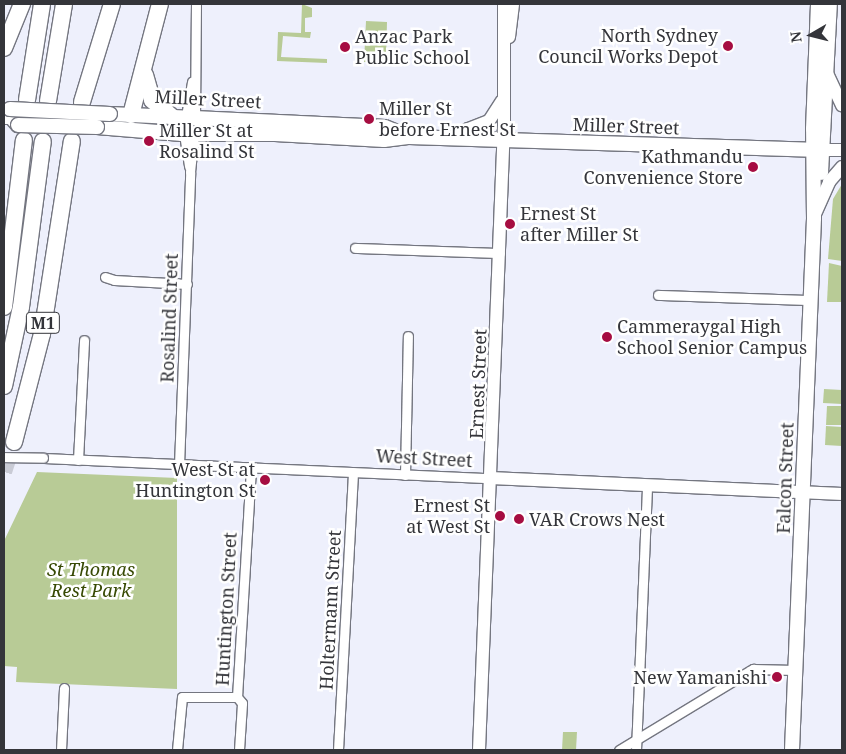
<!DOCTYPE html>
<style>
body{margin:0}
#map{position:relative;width:846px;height:754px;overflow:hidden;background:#eef0fc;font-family:"Noto Serif",serif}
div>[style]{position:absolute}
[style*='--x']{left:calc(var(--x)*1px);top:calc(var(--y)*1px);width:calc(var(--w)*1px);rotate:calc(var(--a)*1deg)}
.green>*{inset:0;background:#b8cb96}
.highway-tunnel>*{height:16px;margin-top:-8px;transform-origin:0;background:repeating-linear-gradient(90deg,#c9cbd5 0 16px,transparent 0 24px)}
.roads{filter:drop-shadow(1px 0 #747680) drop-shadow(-1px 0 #747680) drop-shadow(0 1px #747680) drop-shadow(0 -1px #747680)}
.street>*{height:9px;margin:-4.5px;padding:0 4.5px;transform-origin:4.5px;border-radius:4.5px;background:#fff}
.secondary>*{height:12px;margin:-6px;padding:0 6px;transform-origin:6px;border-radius:6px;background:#fff}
.primary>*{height:14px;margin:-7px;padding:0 7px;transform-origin:7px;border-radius:7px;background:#fff}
.highway>*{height:16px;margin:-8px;padding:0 8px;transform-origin:8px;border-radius:8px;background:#fff}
.bridges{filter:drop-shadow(1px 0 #747680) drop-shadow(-1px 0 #747680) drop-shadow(0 1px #747680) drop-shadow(0 -1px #747680)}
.street-bridge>*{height:9px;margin:-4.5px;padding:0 4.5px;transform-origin:4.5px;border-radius:4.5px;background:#fff}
.primary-bridge>*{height:14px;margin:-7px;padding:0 7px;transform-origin:7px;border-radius:7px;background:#fff}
.dots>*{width:14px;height:14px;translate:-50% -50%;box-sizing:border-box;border:2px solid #fff;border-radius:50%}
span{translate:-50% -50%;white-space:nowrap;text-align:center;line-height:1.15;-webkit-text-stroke:5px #fff;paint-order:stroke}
.shield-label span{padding:1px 4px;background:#fff;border:1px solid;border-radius:4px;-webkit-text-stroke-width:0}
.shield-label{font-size:16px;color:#34353a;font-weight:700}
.poi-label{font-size:18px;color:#34353a}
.right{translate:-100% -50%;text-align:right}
.left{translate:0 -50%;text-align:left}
.street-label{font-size:18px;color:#34353a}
.park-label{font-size:18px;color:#374903;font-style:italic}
.frame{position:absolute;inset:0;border:5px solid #34353a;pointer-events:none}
.north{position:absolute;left:786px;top:10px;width:50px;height:50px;-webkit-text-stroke:4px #fff;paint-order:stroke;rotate:262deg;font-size:14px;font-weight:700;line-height:20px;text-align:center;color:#34353a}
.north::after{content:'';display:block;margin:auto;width:18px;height:22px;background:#34353a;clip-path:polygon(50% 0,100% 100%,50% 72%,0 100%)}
</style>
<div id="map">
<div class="green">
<div style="clip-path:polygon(302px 4px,312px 8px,312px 17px,305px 18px,305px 32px,311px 32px,310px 38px,283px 36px,281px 57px,327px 59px,327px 63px,277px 61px,278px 32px,301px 33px)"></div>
<div style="clip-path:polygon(366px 21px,387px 22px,386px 63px,364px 62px)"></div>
<div style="clip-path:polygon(842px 184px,842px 261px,828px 259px,833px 199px)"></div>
<div style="clip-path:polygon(829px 263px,842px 266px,842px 302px,827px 302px)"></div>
<div style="clip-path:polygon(824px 389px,842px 390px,842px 404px,823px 403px)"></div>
<div style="clip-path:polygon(827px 406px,842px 406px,842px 425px,826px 425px)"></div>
<div style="clip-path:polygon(826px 426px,842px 427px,842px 446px,825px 445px)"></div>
<div style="clip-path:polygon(37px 472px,177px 478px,177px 689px,16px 682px,17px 667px,4px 666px,4px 541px)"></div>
<div style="clip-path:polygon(563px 732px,577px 732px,576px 750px,562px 750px)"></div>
</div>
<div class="highway-tunnel">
<div style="--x:4;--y:472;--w:32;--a:-72"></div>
</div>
<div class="roads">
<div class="street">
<div style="--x:186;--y:116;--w:35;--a:-80"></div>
<div style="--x:195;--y:117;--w:113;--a:-89.5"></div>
<div style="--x:184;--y:134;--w:33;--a:81"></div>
<div style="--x:355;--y:248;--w:145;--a:2"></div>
<div style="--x:105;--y:277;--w:9;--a:18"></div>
<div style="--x:114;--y:280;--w:73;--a:3.1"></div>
<div style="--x:658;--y:295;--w:152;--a:1.9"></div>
<div style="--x:43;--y:458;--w:448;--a:2.6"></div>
<div style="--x:78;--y:460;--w:120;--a:-87.1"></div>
<div style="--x:179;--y:465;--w:293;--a:-87.8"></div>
<div style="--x:190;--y:172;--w:38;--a:-84"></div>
<div style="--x:405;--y:475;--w:139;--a:-88.8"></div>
<div style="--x:61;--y:750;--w:62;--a:-87.2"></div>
<div style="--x:177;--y:750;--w:53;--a:-84.6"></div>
<div style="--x:182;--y:697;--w:55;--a:0"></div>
<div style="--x:239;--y:750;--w:47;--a:-86.3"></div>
<div style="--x:242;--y:703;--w:8;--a:-130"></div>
<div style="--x:237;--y:697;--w:229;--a:-86.5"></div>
<div style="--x:338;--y:750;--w:278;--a:-86.9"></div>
<div style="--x:619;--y:750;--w:157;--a:-31.2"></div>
<div style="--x:753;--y:669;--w:42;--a:1.4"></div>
<div style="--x:636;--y:750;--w:264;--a:-87.6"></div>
</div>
<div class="secondary">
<div style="--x:509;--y:37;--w:33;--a:-83"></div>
<div style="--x:826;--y:71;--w:38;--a:65"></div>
<div style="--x:454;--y:139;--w:17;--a:-36"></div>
<div style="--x:468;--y:129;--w:22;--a:-21"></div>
<div style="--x:489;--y:121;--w:24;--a:-57"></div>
<div style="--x:813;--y:150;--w:29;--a:0"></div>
<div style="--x:815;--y:214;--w:35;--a:-66"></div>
<div style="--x:829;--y:182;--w:20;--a:-49"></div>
<div style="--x:491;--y:478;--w:351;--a:2.6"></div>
<div style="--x:479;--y:750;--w:625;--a:-87.71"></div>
<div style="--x:504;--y:125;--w:121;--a:-90"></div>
</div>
<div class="primary">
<div style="--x:110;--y:114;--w:275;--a:2.7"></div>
<div style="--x:385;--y:127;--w:24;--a:22"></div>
<div style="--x:4;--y:117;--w:7;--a:0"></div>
<div style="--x:11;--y:117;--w:11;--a:49"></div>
<div style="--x:97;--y:127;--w:85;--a:4.7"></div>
<div style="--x:182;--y:134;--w:93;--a:0"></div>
<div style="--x:275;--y:134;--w:109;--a:3.2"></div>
<div style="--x:384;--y:140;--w:24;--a:-7"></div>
<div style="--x:408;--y:137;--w:405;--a:1.8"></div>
<div style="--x:821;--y:173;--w:169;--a:-87"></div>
<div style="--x:792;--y:750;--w:532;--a:-87.63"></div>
<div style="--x:814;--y:218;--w:89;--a:-90.6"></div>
<div style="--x:813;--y:129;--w:125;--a:-87.7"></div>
</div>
<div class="highway">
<div style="--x:4;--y:48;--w:48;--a:-67.8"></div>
<div style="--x:145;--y:75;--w:26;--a:74"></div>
<div style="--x:152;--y:100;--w:25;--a:40"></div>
<div style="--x:27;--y:100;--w:97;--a:-81.1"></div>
<div style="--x:48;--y:101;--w:98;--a:-80.6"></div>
<div style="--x:82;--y:102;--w:102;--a:-73"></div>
<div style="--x:131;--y:115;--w:115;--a:-75.4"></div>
<div style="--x:4;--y:307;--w:168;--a:-83.2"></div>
<div style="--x:4;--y:386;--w:81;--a:-77.9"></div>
<div style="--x:21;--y:307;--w:167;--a:-82.5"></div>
<div style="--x:14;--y:442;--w:112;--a:-75.5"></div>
<div style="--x:42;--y:334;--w:195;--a:-81.2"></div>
</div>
</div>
<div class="bridges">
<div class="street-bridge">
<div style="--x:4;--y:457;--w:39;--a:1"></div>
</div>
<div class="primary-bridge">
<div style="--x:10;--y:109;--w:100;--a:2.9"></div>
<div style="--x:18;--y:125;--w:79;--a:1.5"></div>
</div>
</div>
<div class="dots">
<div style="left:728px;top:46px;background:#a60d41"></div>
<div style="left:345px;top:47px;background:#a60d41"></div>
<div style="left:369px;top:119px;background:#a60d41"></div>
<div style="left:149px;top:141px;background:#a60d41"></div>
<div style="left:753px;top:167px;background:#a60d41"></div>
<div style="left:510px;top:224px;background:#a60d41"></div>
<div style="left:607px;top:337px;background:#a60d41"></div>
<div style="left:265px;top:480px;background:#a60d41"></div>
<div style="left:500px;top:516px;background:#a60d41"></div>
<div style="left:519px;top:519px;background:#a60d41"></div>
<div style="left:777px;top:677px;background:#a60d41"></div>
</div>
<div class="shield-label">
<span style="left:43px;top:323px">M1</span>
</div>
<div class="poi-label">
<span class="right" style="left:718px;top:46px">North Sydney<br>Council Works Depot</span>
<span class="left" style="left:355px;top:47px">Anzac Park<br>Public School</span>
<span class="left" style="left:379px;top:119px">Miller St<br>before Ernest St</span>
<span class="left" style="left:159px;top:141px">Miller St at<br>Rosalind St</span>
<span class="right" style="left:743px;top:167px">Kathmandu<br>Convenience Store</span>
<span class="left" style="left:520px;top:224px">Ernest St<br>after Miller St</span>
<span class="left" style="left:617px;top:337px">Cammeraygal High<br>School Senior Campus</span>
<span class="right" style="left:255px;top:480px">West St at<br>Huntington St</span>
<span class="right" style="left:490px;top:516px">Ernest St<br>at West St</span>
<span class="left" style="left:529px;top:519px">VAR Crows Nest</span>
<span class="right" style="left:767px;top:677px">New Yamanishi</span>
</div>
<div class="street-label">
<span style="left:208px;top:99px;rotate:3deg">Miller Street</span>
<span style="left:626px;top:126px;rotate:2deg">Miller Street</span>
<span style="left:169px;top:318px;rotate:-88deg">Rosalind Street</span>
<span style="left:478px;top:384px;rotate:-88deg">Ernest Street</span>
<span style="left:424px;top:458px;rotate:3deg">West Street</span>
<span style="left:785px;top:478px;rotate:-88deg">Falcon Street</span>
<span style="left:226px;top:609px;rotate:-87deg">Huntington Street</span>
<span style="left:330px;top:610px;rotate:-87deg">Holtermann Street</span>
</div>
<div class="park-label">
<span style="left:91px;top:580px">St Thomas<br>Rest Park</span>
</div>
<div class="frame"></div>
<div class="north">N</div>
</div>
